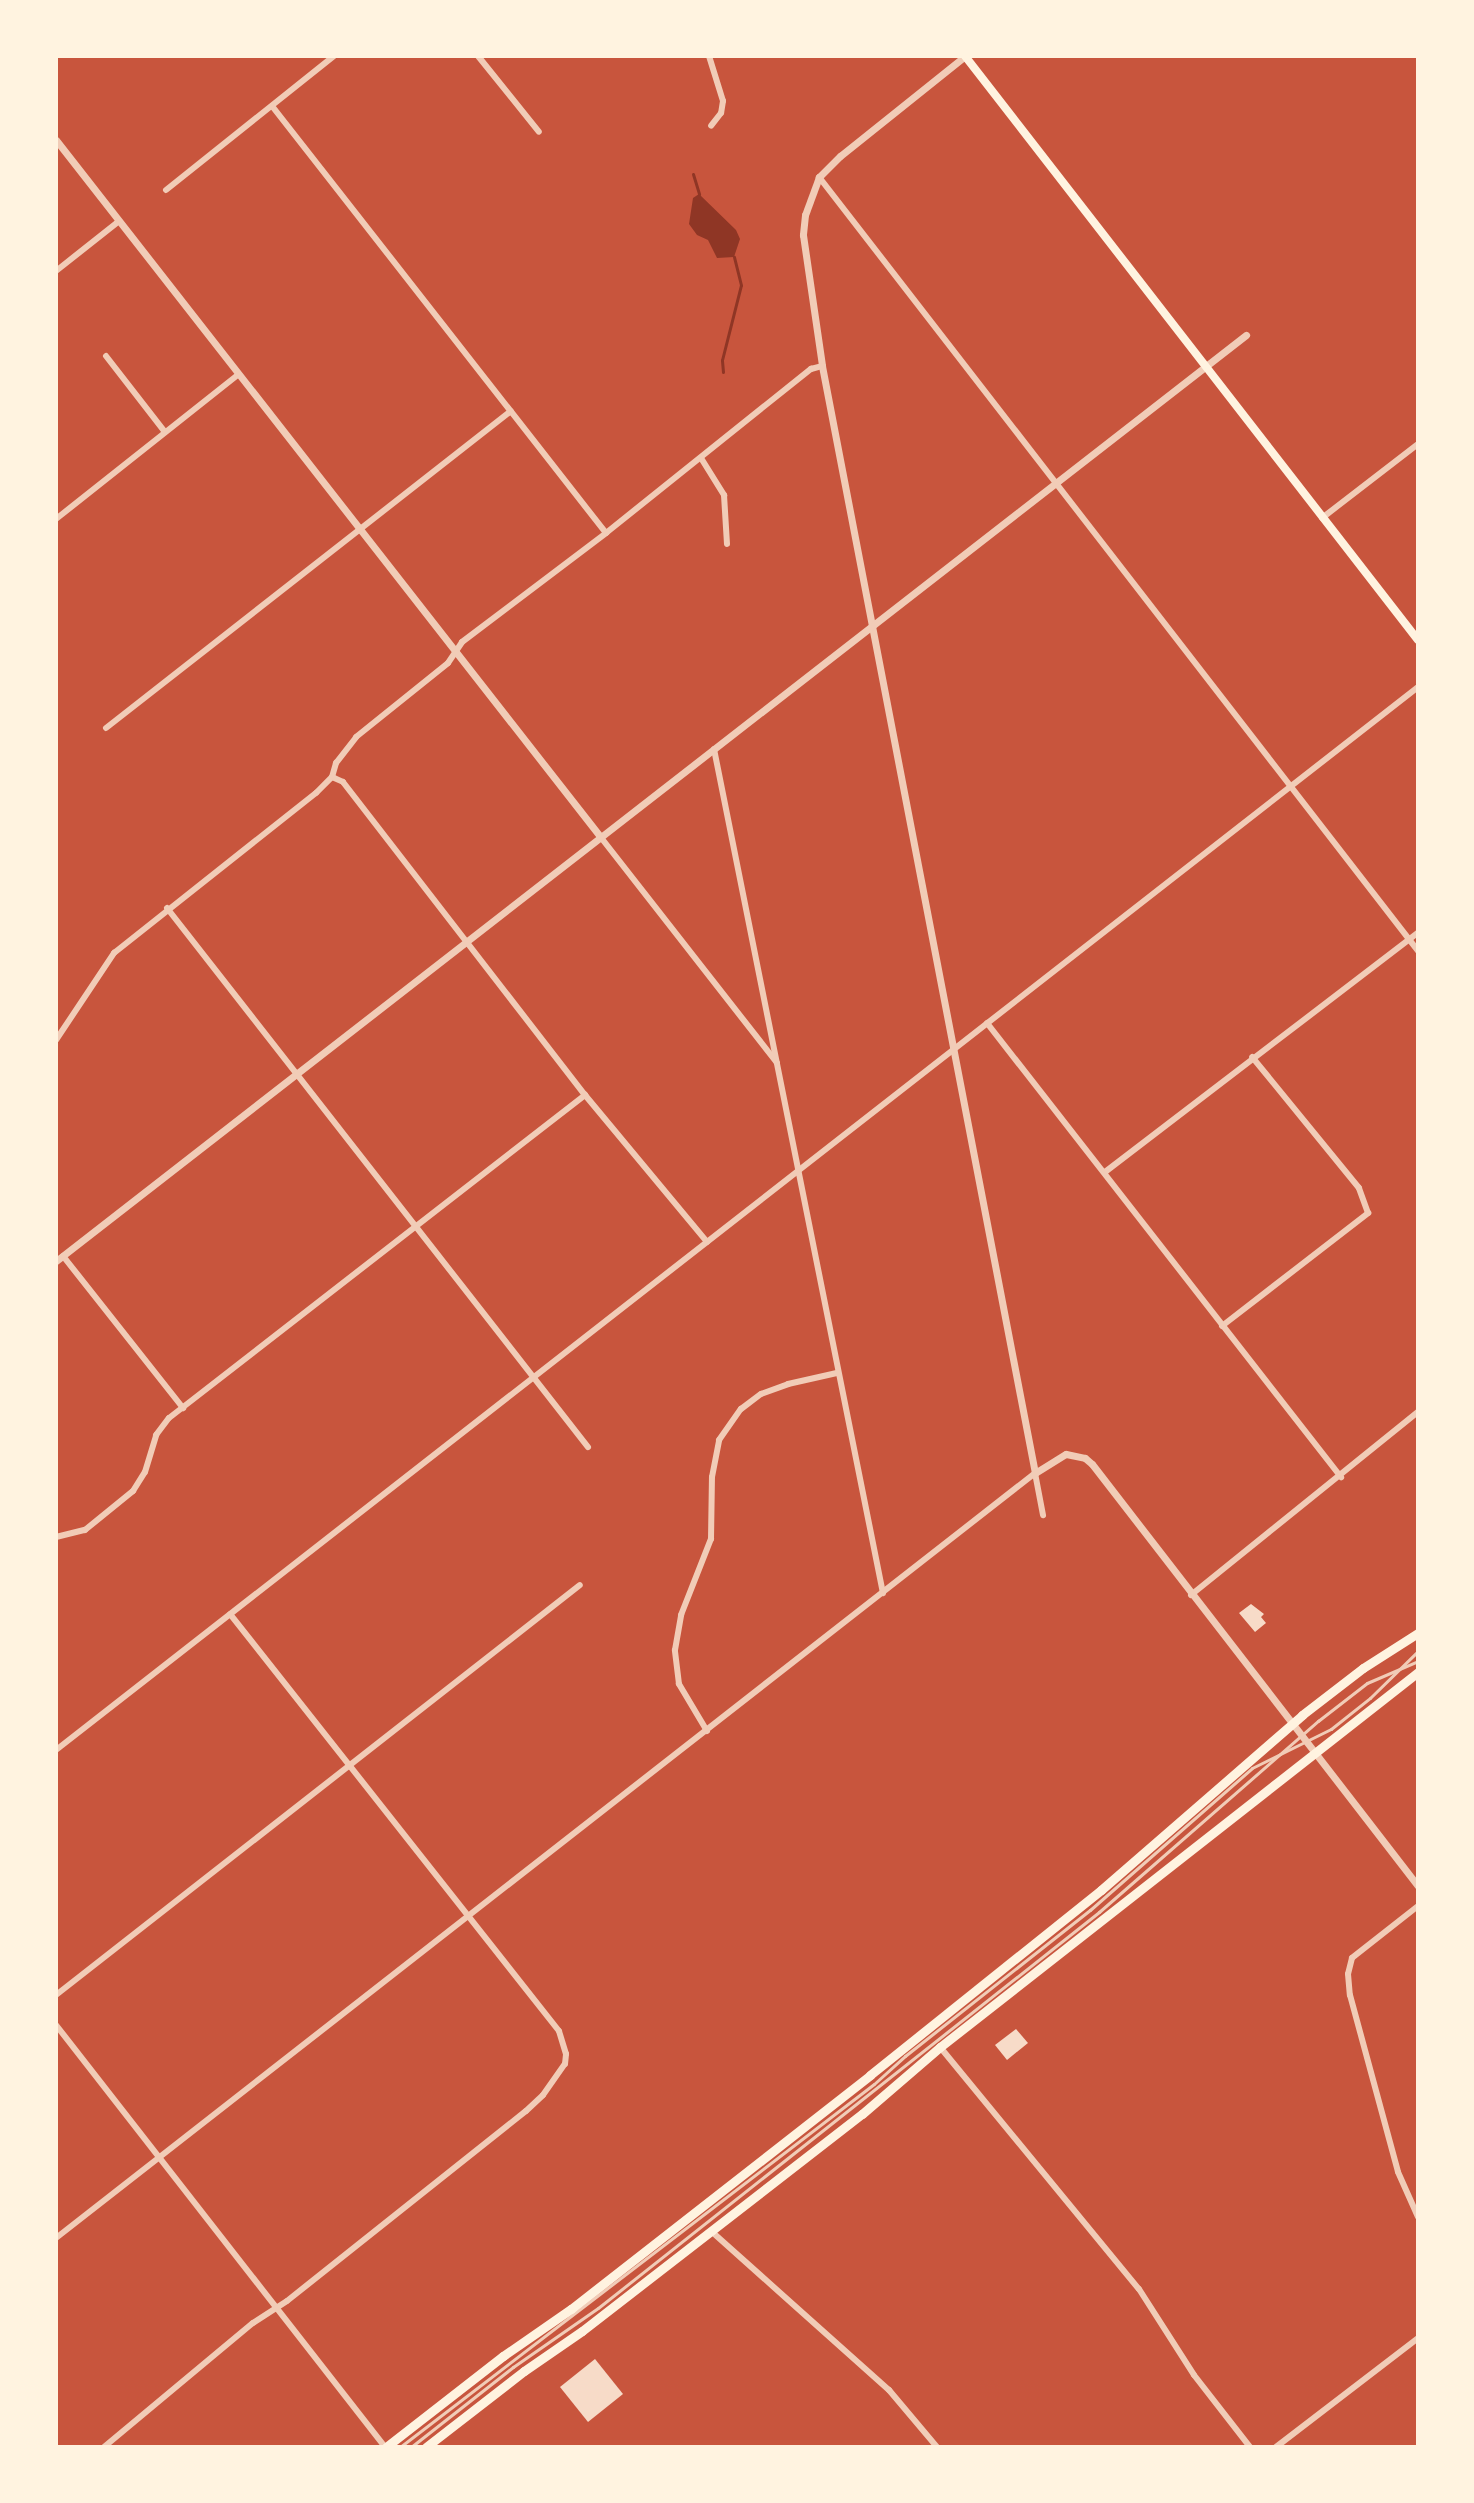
<!DOCTYPE html>
<style>
body{margin:0}
#map{position:relative;width:1474px;height:2503px;overflow:hidden;background:#c8553d;font-family:Literata,serif}
div>[style]{position:absolute}
[style*='--x']{left:calc(var(--x)*1px);top:calc(var(--y)*1px);width:calc(var(--w)*1px);rotate:calc(var(--a)*1deg)}
.water>*{inset:0;background:#8f3625}
.stream>*{height:3px;margin:-1.5px;padding:0 1.5px;transform-origin:1.5px;border-radius:1.5px;background:#8f3625}
.building>*{inset:0;background:#f7dbc8}
.service>*{height:3px;margin:-1.5px;padding:0 1.5px;transform-origin:1.5px;border-radius:1.5px;background:#f1ccb7}
.minor>*{height:6px;margin:-3px;padding:0 3px;transform-origin:3px;border-radius:3px;background:#f1ccb7}
.tertiary>*{height:7px;margin:-3.5px;padding:0 3.5px;transform-origin:3.5px;border-radius:3.5px;background:#f1ccb7}
.secondary>*{height:8px;margin:-4px;padding:0 4px;transform-origin:4px;border-radius:4px;background:#fff3e0}
.primary>*{height:9px;margin:-4.5px;padding:0 4.5px;transform-origin:4.5px;border-radius:4.5px;background:#fff3e0}
span{translate:-50% -50%;white-space:nowrap;text-align:center;line-height:1.15;-webkit-text-stroke:8px #fff3e0;paint-order:stroke}
.frame{position:absolute;inset:0;border:58px solid #fff3e0;pointer-events:none}
</style>
<div id="map">
<div class="water">
<div style="clip-path:polygon(699px 194px,736px 230px,740px 239px,734px 257px,717px 258px,708px 240px,697px 235px,689px 224px,693px 198px)"></div>
</div>
<div class="stream">
<div style="--x:693;--y:174;--w:21;--a:73"></div>
<div style="--x:723;--y:372;--w:12;--a:-95"></div>
<div style="--x:722;--y:360;--w:77;--a:-75.8"></div>
<div style="--x:741;--y:285;--w:29;--a:-104"></div>
</div>
<div class="building">
<div style="clip-path:polygon(1251px 1604px,1264px 1614px,1261px 1617px,1266px 1623px,1255px 1632px,1239px 1613px)"></div>
<div style="clip-path:polygon(1016px 2029px,1028px 2043px,1007px 2060px,995px 2045px)"></div>
<div style="clip-path:polygon(595px 2359px,623px 2394px,588px 2422px,560px 2387px)"></div>
</div>
<div class="service">
<div style="--x:400;--y:2447;--w:597;--a:-37.45"></div>
<div style="--x:874;--y:2084;--w:42;--a:-42.1"></div>
<div style="--x:905;--y:2056;--w:236;--a:-38.3"></div>
<div style="--x:1090;--y:1910;--w:215;--a:-41.2"></div>
<div style="--x:1252;--y:1768;--w:88;--a:-26.3"></div>
<div style="--x:1331;--y:1729;--w:50;--a:-38.5"></div>
<div style="--x:1370;--y:1698;--w:67;--a:-44.4"></div>
<div style="--x:411;--y:2447;--w:130;--a:-38.1"></div>
<div style="--x:513;--y:2367;--w:103;--a:-34.8"></div>
<div style="--x:598;--y:2308;--w:639;--a:-38.32"></div>
<div style="--x:1099;--y:1912;--w:291;--a:-41.1"></div>
<div style="--x:1318;--y:1721;--w:62;--a:-37.8"></div>
<div style="--x:1367;--y:1683;--w:56;--a:-23.3"></div>
</div>
<div class="minor">
<div style="--x:478;--y:56;--w:97;--a:51.2"></div>
<div style="--x:709;--y:56;--w:47;--a:72.7"></div>
<div style="--x:723;--y:101;--w:12;--a:99"></div>
<div style="--x:721;--y:113;--w:16;--a:128"></div>
<div style="--x:272;--y:106;--w:542;--a:51.97"></div>
<div style="--x:819;--y:177;--w:979;--a:52.26"></div>
<div style="--x:166;--y:190;--w:215;--a:-38.6"></div>
<div style="--x:56;--y:271;--w:80;--a:-38.4"></div>
<div style="--x:106;--y:356;--w:96;--a:52.2"></div>
<div style="--x:701;--y:458;--w:44;--a:58.1"></div>
<div style="--x:724;--y:495;--w:49;--a:86.5"></div>
<div style="--x:1322;--y:518;--w:121;--a:-37.6"></div>
<div style="--x:56;--y:519;--w:233;--a:-38.4"></div>
<div style="--x:106;--y:728;--w:514;--a:-38.05"></div>
<div style="--x:714;--y:749;--w:861;--a:78.68"></div>
<div style="--x:332;--y:777;--w:12;--a:24"></div>
<div style="--x:343;--y:782;--w:396;--a:52.3"></div>
<div style="--x:585;--y:1095;--w:191;--a:50.3"></div>
<div style="--x:599;--y:835;--w:289;--a:52"></div>
<div style="--x:167;--y:908;--w:684;--a:52.01"></div>
<div style="--x:987;--y:1023;--w:576;--a:52.06"></div>
<div style="--x:56;--y:1040;--w:105;--a:-56.3"></div>
<div style="--x:114;--y:953;--w:258;--a:-38.4"></div>
<div style="--x:316;--y:793;--w:23;--a:-45"></div>
<div style="--x:332;--y:777;--w:15;--a:-74"></div>
<div style="--x:336;--y:763;--w:33;--a:-52"></div>
<div style="--x:356;--y:737;--w:118;--a:-38.8"></div>
<div style="--x:448;--y:663;--w:25;--a:-56"></div>
<div style="--x:462;--y:642;--w:181;--a:-37.1"></div>
<div style="--x:606;--y:533;--w:263;--a:-38.7"></div>
<div style="--x:811;--y:369;--w:11;--a:-15"></div>
<div style="--x:1105;--y:1172;--w:394;--a:-37.4"></div>
<div style="--x:63;--y:1256;--w:194;--a:51.7"></div>
<div style="--x:1222;--y:1326;--w:185;--a:-37.7"></div>
<div style="--x:1368;--y:1213;--w:27;--a:-110"></div>
<div style="--x:1359;--y:1188;--w:169;--a:-129.2"></div>
<div style="--x:56;--y:1537;--w:30;--a:-14"></div>
<div style="--x:85;--y:1530;--w:62;--a:-39.1"></div>
<div style="--x:133;--y:1491;--w:22;--a:-58"></div>
<div style="--x:145;--y:1472;--w:39;--a:-73"></div>
<div style="--x:156;--y:1435;--w:21;--a:-53"></div>
<div style="--x:169;--y:1418;--w:527;--a:-37.83"></div>
<div style="--x:1191;--y:1595;--w:292;--a:-38.9"></div>
<div style="--x:707;--y:1731;--w:55;--a:-120.8"></div>
<div style="--x:679;--y:1684;--w:34;--a:-97"></div>
<div style="--x:675;--y:1650;--w:36;--a:-80"></div>
<div style="--x:681;--y:1615;--w:82;--a:-68.5"></div>
<div style="--x:711;--y:1539;--w:62;--a:-89.1"></div>
<div style="--x:712;--y:1477;--w:38;--a:-79"></div>
<div style="--x:719;--y:1440;--w:38;--a:-55"></div>
<div style="--x:741;--y:1409;--w:25;--a:-37"></div>
<div style="--x:761;--y:1394;--w:29;--a:-20"></div>
<div style="--x:788;--y:1384;--w:50;--a:-12.7"></div>
<div style="--x:56;--y:1750;--w:1728;--a:-37.97"></div>
<div style="--x:1418;--y:1906;--w:84;--a:141.8"></div>
<div style="--x:1352;--y:1958;--w:16;--a:104"></div>
<div style="--x:1348;--y:1974;--w:21;--a:85"></div>
<div style="--x:1350;--y:1995;--w:183;--a:74.8"></div>
<div style="--x:1398;--y:2172;--w:49;--a:66"></div>
<div style="--x:56;--y:1995;--w:665;--a:-38.04"></div>
<div style="--x:56;--y:2025;--w:535;--a:52.06"></div>
<div style="--x:940;--y:2047;--w:313;--a:50.6"></div>
<div style="--x:1139;--y:2289;--w:102;--a:57.4"></div>
<div style="--x:1194;--y:2375;--w:91;--a:52.1"></div>
<div style="--x:711;--y:2231;--w:239;--a:41.8"></div>
<div style="--x:889;--y:2390;--w:75;--a:49.9"></div>
<div style="--x:56;--y:2238;--w:1242;--a:-38"></div>
<div style="--x:1035;--y:1473;--w:43;--a:79.2"></div>
<div style="--x:104;--y:2447;--w:194;--a:-39.8"></div>
<div style="--x:253;--y:2323;--w:40;--a:-32.9"></div>
<div style="--x:287;--y:2301;--w:305;--a:-38.5"></div>
<div style="--x:526;--y:2111;--w:23;--a:-43"></div>
<div style="--x:543;--y:2095;--w:38;--a:-55"></div>
<div style="--x:565;--y:2064;--w:10;--a:-84"></div>
<div style="--x:566;--y:2054;--w:24;--a:-107"></div>
<div style="--x:559;--y:2031;--w:531;--a:-128.27"></div>
<div style="--x:1276;--y:2447;--w:179;--a:-37.5"></div>
</div>
<div class="tertiary">
<div style="--x:965;--y:56;--w:160;--a:141.3"></div>
<div style="--x:840;--y:156;--w:30;--a:135"></div>
<div style="--x:819;--y:177;--w:40;--a:110.2"></div>
<div style="--x:805;--y:215;--w:20;--a:96"></div>
<div style="--x:803;--y:235;--w:132;--a:81.7"></div>
<div style="--x:822;--y:366;--w:1127;--a:79.11"></div>
<div style="--x:1035;--y:1473;--w:36;--a:-32"></div>
<div style="--x:1066;--y:1454;--w:19;--a:12"></div>
<div style="--x:1085;--y:1458;--w:9;--a:41"></div>
<div style="--x:1092;--y:1464;--w:533;--a:52.31"></div>
<div style="--x:56;--y:140;--w:882;--a:52"></div>
<div style="--x:56;--y:1261;--w:1508;--a:-37.89"></div>
</div>
<div class="secondary">
<div style="--x:965;--y:56;--w:739;--a:52.2"></div>
</div>
<div class="primary">
<div style="--x:386;--y:2447;--w:148;--a:-37.9"></div>
<div style="--x:503;--y:2356;--w:83;--a:-34.7"></div>
<div style="--x:571;--y:2309;--w:380;--a:-38"></div>
<div style="--x:870;--y:2075;--w:296;--a:-38.7"></div>
<div style="--x:1101;--y:1890;--w:267;--a:-41"></div>
<div style="--x:1302;--y:1715;--w:77;--a:-37.6"></div>
<div style="--x:1363;--y:1668;--w:65;--a:-32.5"></div>
<div style="--x:426;--y:2447;--w:124;--a:-37.8"></div>
<div style="--x:524;--y:2371;--w:70;--a:-34.6"></div>
<div style="--x:582;--y:2331;--w:354;--a:-37.8"></div>
<div style="--x:862;--y:2114;--w:103;--a:-40.7"></div>
<div style="--x:940;--y:2047;--w:608;--a:-38.11"></div>
</div>
<div class="frame"></div>
</div>
